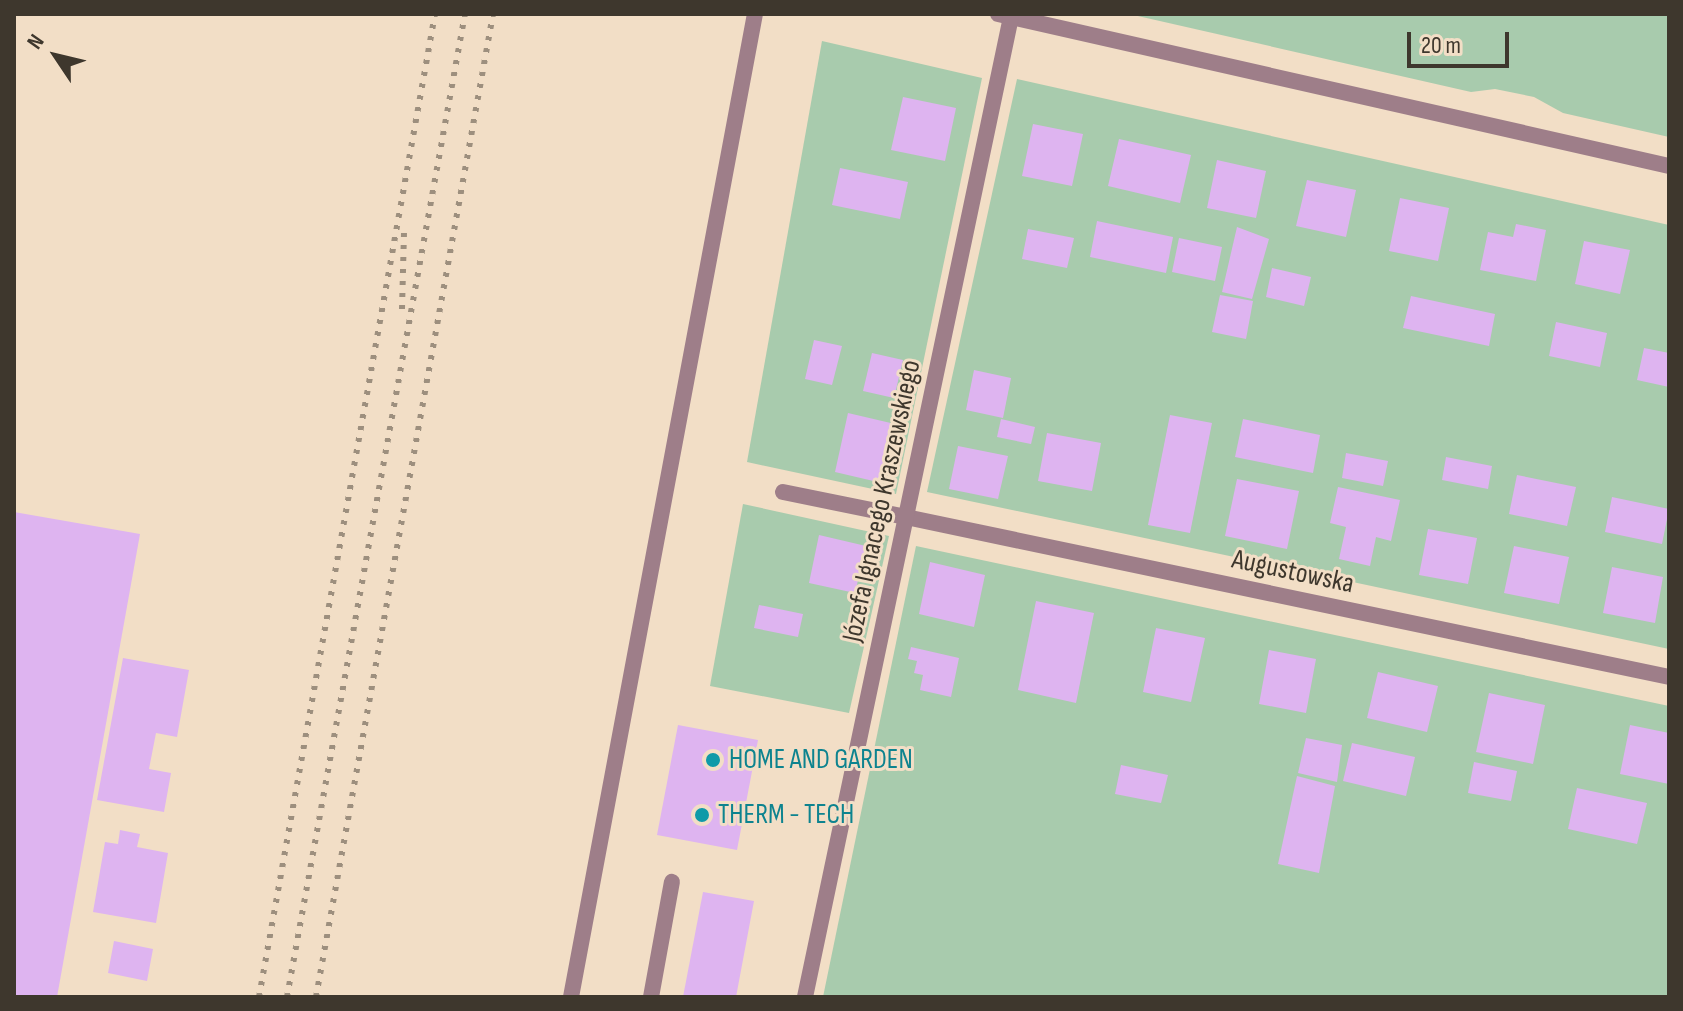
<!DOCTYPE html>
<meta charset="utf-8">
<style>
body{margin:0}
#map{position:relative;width:1683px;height:1011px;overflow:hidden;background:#f2dec6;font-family:"Sofia Sans Condensed",sans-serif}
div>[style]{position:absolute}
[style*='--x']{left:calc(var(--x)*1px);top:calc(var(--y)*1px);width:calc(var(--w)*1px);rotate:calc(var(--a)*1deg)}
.green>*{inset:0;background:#a8cbad}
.building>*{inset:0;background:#deb4f0}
.service>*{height:16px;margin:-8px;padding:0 8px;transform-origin:8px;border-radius:8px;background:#9e7e89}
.minor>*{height:16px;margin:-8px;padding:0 8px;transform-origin:8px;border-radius:8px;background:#9e7e89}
.rail>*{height:6px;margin-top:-3px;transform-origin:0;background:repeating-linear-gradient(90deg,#9d8f7e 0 4px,transparent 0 12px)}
.dots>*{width:22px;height:22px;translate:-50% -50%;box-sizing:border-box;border:4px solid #f2dec6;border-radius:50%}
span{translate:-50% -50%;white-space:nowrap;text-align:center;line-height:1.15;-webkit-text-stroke:6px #f2dec6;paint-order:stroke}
.street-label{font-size:28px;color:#3e372d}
.culture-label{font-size:28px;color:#0d838f}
.left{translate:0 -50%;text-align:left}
.frame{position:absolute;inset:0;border:16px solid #3e372d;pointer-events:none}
.north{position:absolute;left:16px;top:16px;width:80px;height:80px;-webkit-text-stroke:6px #f2dec6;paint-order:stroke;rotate:305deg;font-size:22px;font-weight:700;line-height:32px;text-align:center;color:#3e372d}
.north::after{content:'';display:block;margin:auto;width:28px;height:36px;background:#3e372d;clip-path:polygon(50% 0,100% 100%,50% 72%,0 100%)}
.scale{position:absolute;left:1407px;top:32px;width:102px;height:36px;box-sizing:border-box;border:4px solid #3e372d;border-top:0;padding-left:10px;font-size:24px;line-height:28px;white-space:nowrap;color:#3e372d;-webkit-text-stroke:6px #f2dec6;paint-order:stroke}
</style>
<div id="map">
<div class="green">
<div style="clip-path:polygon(1129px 14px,1669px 14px,1669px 137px,1563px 113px,1534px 97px,1495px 89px,1471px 92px)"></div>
<div style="clip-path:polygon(822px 41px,982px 78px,896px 494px,747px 462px)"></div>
<div style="clip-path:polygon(1017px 79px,1669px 225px,1669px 649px,927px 492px)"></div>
<div style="clip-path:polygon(743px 504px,889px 536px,849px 713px,710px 686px)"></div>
<div style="clip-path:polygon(916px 546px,1669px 706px,1669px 997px,823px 997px)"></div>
</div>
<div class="building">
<div style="clip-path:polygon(903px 97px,956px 108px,945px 161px,891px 150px)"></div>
<div style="clip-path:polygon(1033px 124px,1083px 134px,1072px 186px,1022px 176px)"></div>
<div style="clip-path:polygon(1119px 139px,1191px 155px,1180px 203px,1108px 186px)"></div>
<div style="clip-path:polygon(1217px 160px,1266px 171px,1256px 218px,1207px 208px)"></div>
<div style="clip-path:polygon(840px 168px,908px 182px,900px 219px,832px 205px)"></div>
<div style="clip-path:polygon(1307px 180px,1356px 190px,1346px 237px,1296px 226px)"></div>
<div style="clip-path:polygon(1400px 198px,1449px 208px,1438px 261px,1389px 251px)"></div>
<div style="clip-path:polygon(1097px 221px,1173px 237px,1166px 273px,1090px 257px)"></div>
<div style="clip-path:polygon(1516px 224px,1546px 230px,1536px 281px,1480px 270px,1488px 232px,1513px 237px)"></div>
<div style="clip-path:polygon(1237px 227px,1269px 239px,1252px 299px,1222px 292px)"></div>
<div style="clip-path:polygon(1028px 229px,1074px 238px,1067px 268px,1022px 259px)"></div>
<div style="clip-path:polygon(1179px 238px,1222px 247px,1215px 281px,1172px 272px)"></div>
<div style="clip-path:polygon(1584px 241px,1630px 250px,1620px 294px,1575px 284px)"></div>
<div style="clip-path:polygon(1272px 268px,1311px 277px,1304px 306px,1266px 297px)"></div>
<div style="clip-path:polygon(1220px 295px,1253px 301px,1246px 339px,1212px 332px)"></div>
<div style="clip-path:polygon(1411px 296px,1495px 314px,1489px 346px,1403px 328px)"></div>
<div style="clip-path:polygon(1556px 322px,1607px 333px,1600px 367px,1549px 356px)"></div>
<div style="clip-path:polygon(814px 340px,842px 346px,832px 385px,805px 379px)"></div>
<div style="clip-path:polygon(1644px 348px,1669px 353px,1669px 387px,1637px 380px)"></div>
<div style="clip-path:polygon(872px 353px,903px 360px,894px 398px,863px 391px)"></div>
<div style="clip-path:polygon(974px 370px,1011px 378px,1003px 418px,966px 410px)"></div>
<div style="clip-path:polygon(848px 413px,895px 424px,882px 483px,835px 472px)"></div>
<div style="clip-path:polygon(1170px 415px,1212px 423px,1190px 533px,1148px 525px)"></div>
<div style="clip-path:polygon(1001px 419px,1035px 427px,1031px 444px,997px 437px)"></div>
<div style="clip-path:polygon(1243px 419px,1320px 435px,1313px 473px,1235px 457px)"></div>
<div style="clip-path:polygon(1047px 433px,1101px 443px,1092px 491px,1038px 481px)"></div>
<div style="clip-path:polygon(958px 446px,1008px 456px,998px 499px,949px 489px)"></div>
<div style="clip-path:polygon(1346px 453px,1388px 461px,1383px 486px,1342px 478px)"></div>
<div style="clip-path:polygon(1446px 457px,1492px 466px,1488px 489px,1442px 480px)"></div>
<div style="clip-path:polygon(1517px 475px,1576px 487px,1567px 526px,1509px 514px)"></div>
<div style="clip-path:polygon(1237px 479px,1299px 491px,1287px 549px,1225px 536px)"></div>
<div style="clip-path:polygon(1338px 487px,1400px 500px,1391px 541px,1376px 537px,1370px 566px,1339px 559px,1346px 527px,1330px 523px)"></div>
<div style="clip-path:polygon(1612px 497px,1669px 509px,1662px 544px,1605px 532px)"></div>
<div style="clip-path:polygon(14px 512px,140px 534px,57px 997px,14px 997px)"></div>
<div style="clip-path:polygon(1428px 529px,1477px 538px,1468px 584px,1419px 575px)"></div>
<div style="clip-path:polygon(819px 535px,866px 546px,855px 593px,809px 583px)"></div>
<div style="clip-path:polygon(1514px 546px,1569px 557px,1559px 604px,1504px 593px)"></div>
<div style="clip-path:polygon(930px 562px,985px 575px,974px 627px,919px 614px)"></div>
<div style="clip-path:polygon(1612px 567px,1663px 577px,1655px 623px,1603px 613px)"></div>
<div style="clip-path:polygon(1036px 601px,1094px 613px,1076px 703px,1018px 690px)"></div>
<div style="clip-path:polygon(759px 605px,803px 614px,798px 637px,754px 628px)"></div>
<div style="clip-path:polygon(1156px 628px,1205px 638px,1191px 702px,1143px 692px)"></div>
<div style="clip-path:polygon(911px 647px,959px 658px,951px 697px,920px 690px,923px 675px,914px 673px,917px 661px,908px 659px)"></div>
<div style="clip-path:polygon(1269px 650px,1316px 659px,1306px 713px,1259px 704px)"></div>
<div style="clip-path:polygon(123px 658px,189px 670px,177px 737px,156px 733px,149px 769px,171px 773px,164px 812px,97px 800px)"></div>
<div style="clip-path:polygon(1378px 672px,1438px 686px,1427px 732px,1367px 718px)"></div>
<div style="clip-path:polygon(1489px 693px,1545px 705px,1533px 764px,1476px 752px)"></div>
<div style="clip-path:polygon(678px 725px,758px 740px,737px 850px,657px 835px)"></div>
<div style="clip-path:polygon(1630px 725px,1669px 733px,1669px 784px,1620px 774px)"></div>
<div style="clip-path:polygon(1306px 738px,1342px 745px,1337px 782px,1298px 773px)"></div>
<div style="clip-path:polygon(1352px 743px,1415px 757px,1406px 796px,1343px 781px)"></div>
<div style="clip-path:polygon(1474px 762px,1517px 771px,1511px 801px,1468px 793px)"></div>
<div style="clip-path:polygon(1121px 765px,1168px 775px,1161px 803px,1115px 794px)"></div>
<div style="clip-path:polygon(1297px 776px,1335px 786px,1319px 873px,1278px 864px)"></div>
<div style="clip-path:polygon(1577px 788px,1647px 803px,1637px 844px,1568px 829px)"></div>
<div style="clip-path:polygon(120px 830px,140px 834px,137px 847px,168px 853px,156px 923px,93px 912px,105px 842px,118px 844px)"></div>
<div style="clip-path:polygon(703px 892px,754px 901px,736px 997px,683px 997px)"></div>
<div style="clip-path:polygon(114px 941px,153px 949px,147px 981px,108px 973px)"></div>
</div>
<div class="service">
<div style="--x:783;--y:492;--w:126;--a:11.5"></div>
<div style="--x:571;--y:997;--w:1000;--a:-79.4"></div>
<div style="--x:651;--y:997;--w:117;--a:-79.7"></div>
</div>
<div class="minor">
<div style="--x:998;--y:14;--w:688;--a:12.76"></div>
<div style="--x:906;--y:517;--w:780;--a:11.84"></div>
<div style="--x:805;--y:997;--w:1001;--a:-78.13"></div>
</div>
<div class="rail">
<div style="--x:402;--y:309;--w:76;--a:-88.5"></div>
<div style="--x:259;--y:997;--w:999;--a:-79.85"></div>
<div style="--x:287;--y:997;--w:999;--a:-79.74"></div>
<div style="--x:316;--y:997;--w:999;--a:-79.79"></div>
</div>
<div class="dots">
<div style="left:713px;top:760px;background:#0f9aa8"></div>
<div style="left:702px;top:815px;background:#0f9aa8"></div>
</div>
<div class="street-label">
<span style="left:882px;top:501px;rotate:-78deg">Józefa Ignacego Kraszewskiego</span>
<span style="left:1293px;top:572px;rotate:12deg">Augustowska</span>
</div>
<div class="culture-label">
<span class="left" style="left:729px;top:760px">HOME AND GARDEN</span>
<span class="left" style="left:718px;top:815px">THERM - TECH</span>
</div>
<div class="frame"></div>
<div class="north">N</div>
<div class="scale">20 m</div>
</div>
